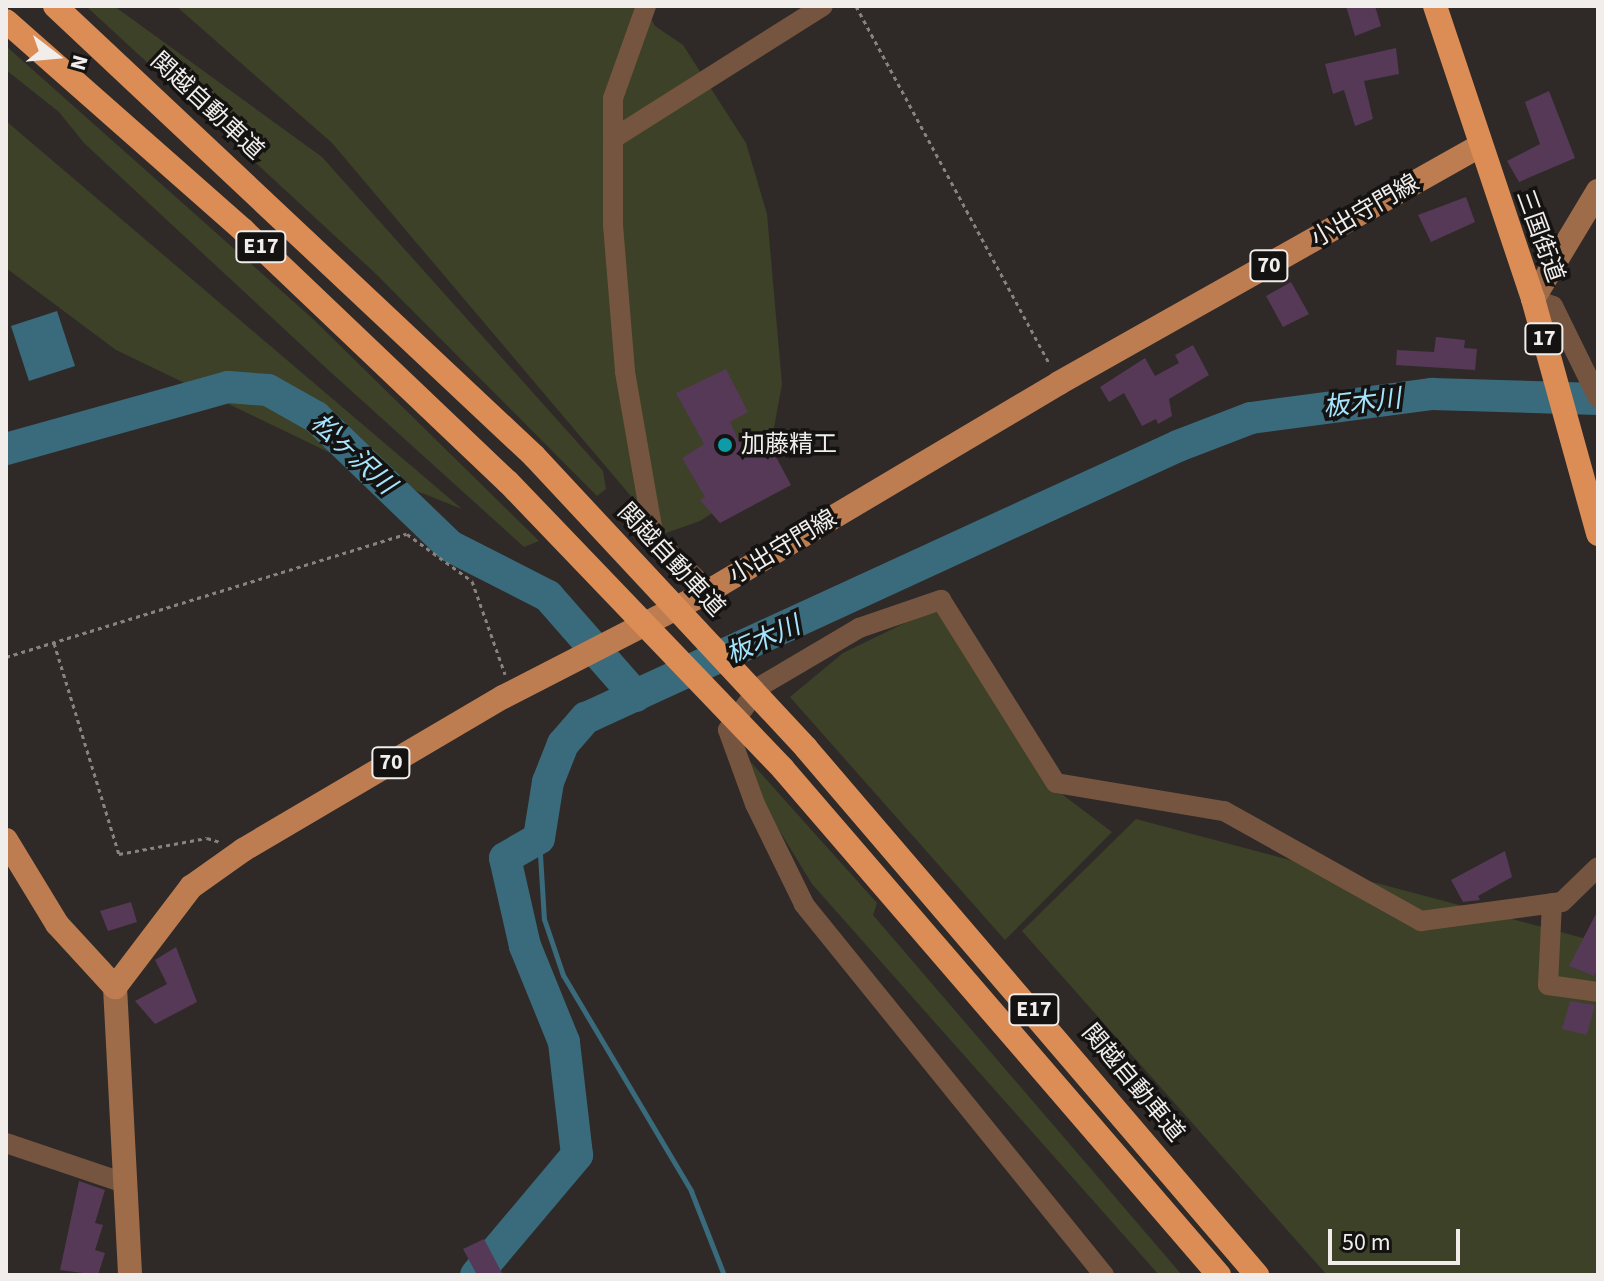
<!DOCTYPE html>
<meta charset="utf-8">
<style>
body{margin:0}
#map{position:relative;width:1604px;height:1281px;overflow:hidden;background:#2f2a28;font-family:"Source Sans 3","Noto Sans JP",sans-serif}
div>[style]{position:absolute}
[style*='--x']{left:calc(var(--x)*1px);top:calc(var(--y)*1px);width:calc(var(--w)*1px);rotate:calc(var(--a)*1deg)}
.green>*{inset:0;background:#3c4128}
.water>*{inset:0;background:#3a6b7c}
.stream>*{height:5px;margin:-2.5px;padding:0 2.5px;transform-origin:2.5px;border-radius:2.5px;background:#3a6b7c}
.river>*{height:32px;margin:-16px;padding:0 16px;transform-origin:16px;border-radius:16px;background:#3a6b7c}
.building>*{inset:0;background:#553956}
.path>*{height:3px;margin-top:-1.5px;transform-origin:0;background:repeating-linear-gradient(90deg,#878381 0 4px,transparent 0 8px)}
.street>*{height:20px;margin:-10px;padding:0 10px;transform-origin:10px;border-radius:10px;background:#755540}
.secondary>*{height:24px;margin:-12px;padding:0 12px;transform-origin:12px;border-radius:12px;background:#9f6c49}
.primary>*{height:24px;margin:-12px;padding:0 12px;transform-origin:12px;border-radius:12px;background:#be7d50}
.highway>*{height:24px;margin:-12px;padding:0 12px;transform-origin:12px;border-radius:12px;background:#db8d55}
.highway-bridge>*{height:24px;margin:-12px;padding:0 12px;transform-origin:12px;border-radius:12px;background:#db8d55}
.dots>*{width:22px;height:22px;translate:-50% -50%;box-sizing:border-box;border:4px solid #151312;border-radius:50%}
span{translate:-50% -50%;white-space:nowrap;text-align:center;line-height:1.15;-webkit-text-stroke:7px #151312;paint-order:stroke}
.shield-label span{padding:2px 6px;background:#151312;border:2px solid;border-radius:6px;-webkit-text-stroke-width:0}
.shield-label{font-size:22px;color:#f0edeb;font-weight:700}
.street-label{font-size:24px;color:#f0edeb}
.poi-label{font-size:24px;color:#f0edeb}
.left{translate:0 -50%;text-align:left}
.water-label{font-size:26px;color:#a5e4fc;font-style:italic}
.frame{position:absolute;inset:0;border:8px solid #f0edeb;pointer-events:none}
.north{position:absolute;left:16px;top:16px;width:80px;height:80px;-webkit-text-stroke:6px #151312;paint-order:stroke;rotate:106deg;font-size:22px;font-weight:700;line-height:32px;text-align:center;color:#f0edeb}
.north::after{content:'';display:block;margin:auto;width:28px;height:36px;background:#f0edeb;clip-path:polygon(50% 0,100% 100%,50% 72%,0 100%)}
.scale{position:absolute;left:1328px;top:1229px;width:132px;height:36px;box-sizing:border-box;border:4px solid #f0edeb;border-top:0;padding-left:10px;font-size:24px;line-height:28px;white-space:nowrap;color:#f0edeb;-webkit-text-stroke:6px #151312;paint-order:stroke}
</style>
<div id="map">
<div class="green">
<div style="clip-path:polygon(86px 6px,114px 6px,322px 157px,603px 471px,606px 489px,597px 496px,375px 273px)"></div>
<div style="clip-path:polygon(176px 6px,644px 6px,655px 26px,683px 45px,746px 143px,767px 214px,782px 384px,771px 444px,744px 493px,700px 521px,663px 534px,332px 143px)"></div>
<div style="clip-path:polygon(6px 46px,313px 319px,539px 541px,524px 547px,325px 367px,84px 143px,59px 112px,6px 70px)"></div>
<div style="clip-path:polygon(6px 121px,462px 509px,374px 474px,116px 350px,6px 268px)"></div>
<div style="clip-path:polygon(938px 607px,1055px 789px,1112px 832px,1005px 940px,790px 697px,843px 653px)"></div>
<div style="clip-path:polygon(748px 759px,877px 903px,873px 915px,1182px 1275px,1159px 1275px,812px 884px,751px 784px)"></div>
<div style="clip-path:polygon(1136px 819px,1598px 942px,1598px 1275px,1327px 1275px,1022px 931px)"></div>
</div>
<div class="water">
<div style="clip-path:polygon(57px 311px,75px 366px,29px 381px,11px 326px)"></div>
</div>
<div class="stream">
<div style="--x:539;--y:838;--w:81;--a:86.5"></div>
<div style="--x:544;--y:919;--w:59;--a:71.3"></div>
<div style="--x:563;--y:975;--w:251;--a:59.3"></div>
<div style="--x:691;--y:1191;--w:90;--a:68.6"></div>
</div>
<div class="river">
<div style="--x:6;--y:449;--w:230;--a:-15.6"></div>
<div style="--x:228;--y:387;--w:40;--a:4.3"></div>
<div style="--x:268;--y:390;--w:55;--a:29.4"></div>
<div style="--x:316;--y:417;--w:186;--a:43.9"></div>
<div style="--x:450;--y:546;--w:110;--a:27"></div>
<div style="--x:548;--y:596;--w:133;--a:48.7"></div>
<div style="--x:476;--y:1275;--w:157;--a:-49.9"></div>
<div style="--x:577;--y:1155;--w:114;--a:-96.6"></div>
<div style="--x:564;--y:1042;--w:104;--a:-112.1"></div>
<div style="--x:525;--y:946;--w:90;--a:-102.8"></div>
<div style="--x:505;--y:858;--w:39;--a:-30"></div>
<div style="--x:539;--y:838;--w:57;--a:-80.9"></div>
<div style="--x:548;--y:782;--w:41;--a:-68.5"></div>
<div style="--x:563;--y:744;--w:35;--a:-49"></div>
<div style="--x:586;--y:718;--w:651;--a:-24.68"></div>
<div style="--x:1178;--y:446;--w:78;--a:-21"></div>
<div style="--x:1251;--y:418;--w:183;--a:-7.6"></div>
<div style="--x:1432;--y:394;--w:166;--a:1.7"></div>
</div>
<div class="building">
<div style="clip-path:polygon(1346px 6px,1375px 6px,1381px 26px,1355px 36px)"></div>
<div style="clip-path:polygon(1396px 48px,1399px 74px,1364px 81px,1373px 119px,1355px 126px,1344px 90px,1333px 94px,1325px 64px)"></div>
<div style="clip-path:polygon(1549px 91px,1575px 158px,1519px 182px,1507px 161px,1540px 144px,1525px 102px)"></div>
<div style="clip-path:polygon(1466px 197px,1475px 222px,1431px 242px,1418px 215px)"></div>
<div style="clip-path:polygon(1291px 282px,1309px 314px,1283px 327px,1266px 296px)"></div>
<div style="clip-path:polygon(1436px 337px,1465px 340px,1464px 348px,1477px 349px,1475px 370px,1396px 365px,1397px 350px,1434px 352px)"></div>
<div style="clip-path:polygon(1193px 345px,1209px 375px,1169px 399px,1172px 416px,1158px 424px,1156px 419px,1142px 426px,1124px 393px,1109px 402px,1100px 387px,1145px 358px,1155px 376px,1179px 363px,1175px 355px)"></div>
<div style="clip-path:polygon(726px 369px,748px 412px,730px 422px,745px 454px,768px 442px,791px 485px,720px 523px,700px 500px,705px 497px,682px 458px,704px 444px,676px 393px)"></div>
<div style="clip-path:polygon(1505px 851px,1512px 877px,1478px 896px,1480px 900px,1463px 902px,1451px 880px)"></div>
<div style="clip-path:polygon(131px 902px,137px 922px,108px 931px,100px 911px)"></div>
<div style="clip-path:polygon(1598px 910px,1598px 967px,1594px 976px,1569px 966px)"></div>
<div style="clip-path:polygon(176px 947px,197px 1002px,155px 1024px,135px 1001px,167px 984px,155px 960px)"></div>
<div style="clip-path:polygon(1570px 1001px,1595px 1005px,1587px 1035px,1562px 1029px)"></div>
<div style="clip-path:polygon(79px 1181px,105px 1190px,95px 1223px,103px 1225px,95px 1250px,105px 1253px,98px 1275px,60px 1270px)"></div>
<div style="clip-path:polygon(484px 1239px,503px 1275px,477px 1275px,463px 1249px)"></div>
</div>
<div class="path">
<div style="--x:856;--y:6;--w:408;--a:61.6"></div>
<div style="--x:54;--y:643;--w:221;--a:72.9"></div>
<div style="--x:119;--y:854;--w:89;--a:-10.3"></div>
<div style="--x:207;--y:838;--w:14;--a:17"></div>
<div style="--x:6;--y:657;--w:419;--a:-17.1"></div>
<div style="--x:407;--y:534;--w:80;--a:35.9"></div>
<div style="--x:472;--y:581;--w:99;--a:70.5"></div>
</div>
<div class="street">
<div style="--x:646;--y:6;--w:98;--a:109.7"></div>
<div style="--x:613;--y:98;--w:127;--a:90"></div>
<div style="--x:613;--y:225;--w:147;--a:85.3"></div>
<div style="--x:625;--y:372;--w:169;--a:80.1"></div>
<div style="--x:654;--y:538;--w:76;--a:43.9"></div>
<div style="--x:614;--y:138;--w:247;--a:-32.3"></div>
<div style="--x:1533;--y:299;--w:21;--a:19"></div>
<div style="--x:1553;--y:306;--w:102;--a:63.9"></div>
<div style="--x:1552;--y:903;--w:82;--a:92.8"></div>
<div style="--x:1548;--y:985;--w:50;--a:8"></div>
<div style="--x:6;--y:1143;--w:121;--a:18.7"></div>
<div style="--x:1104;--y:1275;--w:477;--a:-129"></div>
<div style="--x:804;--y:904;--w:111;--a:-116.1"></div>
<div style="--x:755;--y:804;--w:79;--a:-110"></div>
<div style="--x:728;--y:730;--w:53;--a:-54.2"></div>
<div style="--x:759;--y:687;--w:116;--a:-30.5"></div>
<div style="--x:859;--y:628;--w:87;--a:-18.9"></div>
<div style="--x:941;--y:600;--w:216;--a:57.9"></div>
<div style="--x:1056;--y:783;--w:170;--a:9.5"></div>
<div style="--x:1224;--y:811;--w:226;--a:29.2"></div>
<div style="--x:1421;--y:921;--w:142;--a:-7.7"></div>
<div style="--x:1562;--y:902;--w:50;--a:-44.2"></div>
</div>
<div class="secondary">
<div style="--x:1533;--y:299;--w:126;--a:-59"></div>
<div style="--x:115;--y:987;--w:288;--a:87"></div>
</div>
<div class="primary">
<div style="--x:6;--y:840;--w:98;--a:58.7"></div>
<div style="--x:57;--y:924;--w:86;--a:47.4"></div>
<div style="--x:115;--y:987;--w:126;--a:-52.8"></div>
<div style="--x:191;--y:887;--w:64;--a:-35.4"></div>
<div style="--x:243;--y:850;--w:302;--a:-30.5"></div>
<div style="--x:503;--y:697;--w:232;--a:-27.2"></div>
<div style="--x:709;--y:591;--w:407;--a:-30.7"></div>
<div style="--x:1059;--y:383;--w:481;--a:-29.4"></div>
</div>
<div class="highway">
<div style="--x:55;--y:6;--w:657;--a:43.21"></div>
<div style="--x:1435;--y:6;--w:309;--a:71.5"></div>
<div style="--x:1533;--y:299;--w:244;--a:74.5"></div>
<div style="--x:6;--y:21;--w:316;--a:41.4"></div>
<div style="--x:243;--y:230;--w:366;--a:43.6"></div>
<div style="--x:806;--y:748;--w:694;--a:49.44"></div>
<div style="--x:783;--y:769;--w:668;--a:49.25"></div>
</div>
<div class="highway-bridge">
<div style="--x:534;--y:456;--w:399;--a:47"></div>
<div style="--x:508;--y:482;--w:397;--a:46.2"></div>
</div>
<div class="dots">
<div style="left:725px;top:445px;background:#0f9aa8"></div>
</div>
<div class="shield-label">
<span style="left:261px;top:247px">E17</span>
<span style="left:1269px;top:266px">70</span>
<span style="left:1544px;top:339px">17</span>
<span style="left:391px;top:763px">70</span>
<span style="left:1034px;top:1010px">E17</span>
</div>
<div class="street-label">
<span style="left:207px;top:106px;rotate:43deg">関越自動車道</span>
<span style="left:1365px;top:211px;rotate:-30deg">小出守門線</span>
<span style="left:1540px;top:236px;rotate:70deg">三国街道</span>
<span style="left:783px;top:547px;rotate:-31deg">小出守門線</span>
<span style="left:671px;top:560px;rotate:47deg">関越自動車道</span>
<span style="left:1133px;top:1083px;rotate:50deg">関越自動車道</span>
</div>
<div class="poi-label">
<span class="left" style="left:741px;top:445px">加藤精工</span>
</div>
<div class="water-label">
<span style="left:1362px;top:403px;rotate:-7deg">板木川</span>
<span style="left:353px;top:454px;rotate:43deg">松ヶ沢川</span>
<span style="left:763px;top:640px;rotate:-24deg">板木川</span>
</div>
<div class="frame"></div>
<div class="north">N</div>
<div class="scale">50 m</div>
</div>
